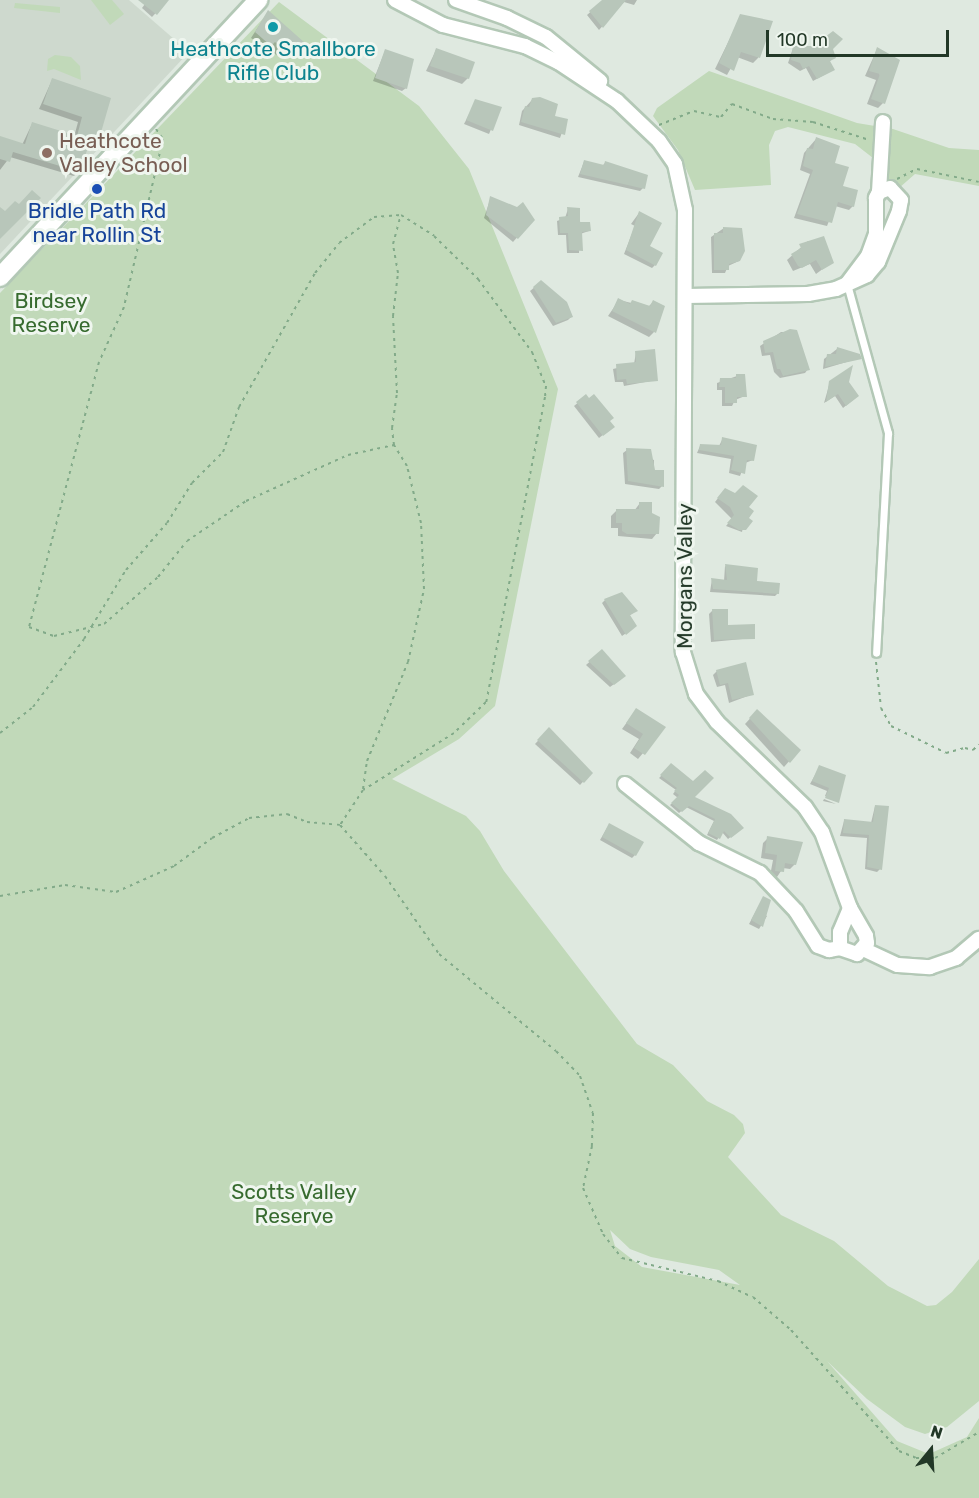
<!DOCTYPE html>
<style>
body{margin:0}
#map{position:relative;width:979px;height:1498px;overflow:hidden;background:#dfe9e0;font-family:Rubik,sans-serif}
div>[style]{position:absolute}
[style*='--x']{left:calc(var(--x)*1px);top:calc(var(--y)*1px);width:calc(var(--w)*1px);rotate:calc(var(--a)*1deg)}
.built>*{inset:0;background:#ced9ce}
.green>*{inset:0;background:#c1d9b9}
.shadow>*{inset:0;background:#0003}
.building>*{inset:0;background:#b8c6ba}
.path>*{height:2px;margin-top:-1px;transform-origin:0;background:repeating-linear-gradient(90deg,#82aa89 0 3px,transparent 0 7.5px)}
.roads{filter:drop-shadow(2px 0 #b3c8b6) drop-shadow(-2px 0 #b3c8b6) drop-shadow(0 2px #b3c8b6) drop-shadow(0 -2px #b3c8b6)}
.lane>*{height:7px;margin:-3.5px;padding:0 3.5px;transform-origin:3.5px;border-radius:3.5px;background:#fff}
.street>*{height:14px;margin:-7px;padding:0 7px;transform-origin:7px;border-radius:7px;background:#fff}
.secondary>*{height:18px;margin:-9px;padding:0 9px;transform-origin:9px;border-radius:9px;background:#fff}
.dots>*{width:16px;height:16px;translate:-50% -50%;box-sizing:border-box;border:3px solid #eff6ef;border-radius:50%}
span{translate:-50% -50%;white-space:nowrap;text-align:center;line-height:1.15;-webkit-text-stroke:6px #eff6ef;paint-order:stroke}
.culture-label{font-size:21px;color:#0d838f}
.education-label{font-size:21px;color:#785e54}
.left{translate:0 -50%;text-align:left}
.transit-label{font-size:21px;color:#164399}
.park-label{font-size:21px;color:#376b2f}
.street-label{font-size:21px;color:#223827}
.north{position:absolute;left:901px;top:1420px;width:60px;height:60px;-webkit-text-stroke:4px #eff6ef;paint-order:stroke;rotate:18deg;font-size:16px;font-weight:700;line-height:24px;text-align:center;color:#223827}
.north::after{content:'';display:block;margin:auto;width:21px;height:27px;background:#223827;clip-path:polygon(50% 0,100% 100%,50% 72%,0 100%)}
.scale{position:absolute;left:766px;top:30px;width:183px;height:27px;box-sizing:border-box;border:3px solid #223827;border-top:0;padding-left:8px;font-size:18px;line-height:21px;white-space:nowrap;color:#223827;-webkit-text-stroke:4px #eff6ef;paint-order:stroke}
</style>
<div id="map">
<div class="built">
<div style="clip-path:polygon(0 0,129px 0,189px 52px,0 254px)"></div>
</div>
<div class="green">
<div style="clip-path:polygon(91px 0,112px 0,124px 14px,110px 25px)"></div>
<div style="clip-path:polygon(evenodd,279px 2px,419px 106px,469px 169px,558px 389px,495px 706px,459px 739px,392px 779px,466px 816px,480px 831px,504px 871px,637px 1044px,673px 1065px,707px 1101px,734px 1115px,743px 1124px,745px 1133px,728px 1157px,781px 1215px,834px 1241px,888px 1286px,927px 1306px,936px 1305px,952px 1292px,979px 1259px,979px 1401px,947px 1427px,925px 1434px,905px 1427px,867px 1399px,827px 1361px,897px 1441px,929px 1454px,967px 1437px,979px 1418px,979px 1498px,0 1498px,0 293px,279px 2px,610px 1230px,630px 1249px,651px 1257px,719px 1270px,740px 1285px,642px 1267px,615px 1246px,610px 1230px)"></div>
<div style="clip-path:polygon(15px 3px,60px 7px,60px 13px,14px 8px)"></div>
<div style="clip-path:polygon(55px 55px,71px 57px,80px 66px,81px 80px,54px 69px,47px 71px,48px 59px)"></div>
<div style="clip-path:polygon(709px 71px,857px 123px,893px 129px,949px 148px,979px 150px,979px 186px,915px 174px,899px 188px,873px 189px,873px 158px,855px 144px,788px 127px,775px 131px,769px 145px,771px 185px,695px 190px,678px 150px,653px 116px,657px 108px)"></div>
</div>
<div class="shadow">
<div style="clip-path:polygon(148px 0,165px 3px,152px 17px,142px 8px)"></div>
<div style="clip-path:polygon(604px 0,637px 0,634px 5px,624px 2px,599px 30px,587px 15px)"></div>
<div style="clip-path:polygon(268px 12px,303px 43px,292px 55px,287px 51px,281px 58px,251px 38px)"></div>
<div style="clip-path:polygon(741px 16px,771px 22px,758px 58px,753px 63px,737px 57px,727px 75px,715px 69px)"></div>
<div style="clip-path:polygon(793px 48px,831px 49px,834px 57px,829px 62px,833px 70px,813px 81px,806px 68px,800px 71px,788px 63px)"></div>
<div style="clip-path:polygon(877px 49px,883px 103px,878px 108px,867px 104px,876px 80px,865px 76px)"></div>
<div style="clip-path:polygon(436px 50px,468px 78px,462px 84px,426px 71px)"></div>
<div style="clip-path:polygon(385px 51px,406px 88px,402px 91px,373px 81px)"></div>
<div style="clip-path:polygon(52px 80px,109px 99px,81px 143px,92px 146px,86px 149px,79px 171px,74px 176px,10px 157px,0 170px,0 138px,22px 145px,32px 124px,74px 137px,78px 122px,39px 109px)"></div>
<div style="clip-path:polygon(532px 100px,553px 117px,566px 121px,560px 138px,519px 125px,522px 111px)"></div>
<div style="clip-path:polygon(476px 101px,500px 108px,489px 134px,464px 124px)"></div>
<div style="clip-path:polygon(816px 139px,853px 206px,849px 210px,835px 206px,827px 226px,794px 218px,810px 174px,800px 170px,804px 153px)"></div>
<div style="clip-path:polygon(584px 162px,602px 166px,605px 163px,643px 188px,640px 191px,578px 177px)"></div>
<div style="clip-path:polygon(491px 197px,533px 219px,513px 242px,484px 218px)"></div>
<div style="clip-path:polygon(568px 209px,589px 231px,580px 234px,579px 253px,567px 253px,566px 235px,558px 235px,557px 221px,565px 218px)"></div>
<div style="clip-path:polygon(639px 213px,655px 265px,652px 268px,624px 254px,635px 226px,631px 224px)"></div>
<div style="clip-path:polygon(724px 228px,739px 261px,728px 266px,725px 273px,712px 273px,711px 237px)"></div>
<div style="clip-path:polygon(808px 241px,832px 262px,816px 274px,810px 264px,793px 271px,787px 260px)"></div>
<div style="clip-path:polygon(541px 282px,565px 303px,571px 317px,568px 320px,553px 326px,530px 291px)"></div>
<div style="clip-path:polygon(619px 300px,648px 307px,653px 302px,654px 332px,649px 337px,608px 316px)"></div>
<div style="clip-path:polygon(781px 332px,796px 332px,808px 369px,805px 373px,780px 378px,774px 372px,770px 355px,762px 356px,760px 346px)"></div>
<div style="clip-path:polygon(837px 349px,860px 358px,823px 369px,824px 359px)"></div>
<div style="clip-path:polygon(636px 352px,656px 380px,624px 386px,623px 382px,615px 382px,613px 369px,634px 364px)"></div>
<div style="clip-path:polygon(737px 376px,745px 396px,735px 400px,732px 406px,722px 406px,722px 390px,717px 390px,717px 383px)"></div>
<div style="clip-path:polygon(830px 382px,847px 383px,854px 399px,843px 408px,835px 396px,824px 403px)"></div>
<div style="clip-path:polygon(586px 396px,608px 422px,609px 430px,599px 438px,574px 406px)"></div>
<div style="clip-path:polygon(723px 438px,753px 460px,745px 463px,740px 476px,729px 473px,731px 459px,697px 453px,700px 446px,719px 446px)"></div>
<div style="clip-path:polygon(627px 450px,654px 460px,654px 471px,662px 486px,659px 489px,625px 484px,623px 453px)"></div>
<div style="clip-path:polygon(722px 493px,747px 508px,742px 532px,726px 526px,732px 519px,715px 502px)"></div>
<div style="clip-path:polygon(640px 503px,650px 514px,657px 533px,652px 539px,618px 536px,618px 528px,611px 528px,611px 516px,617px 510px,634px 511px)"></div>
<div style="clip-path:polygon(725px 566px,756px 583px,778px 593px,775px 596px,710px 592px,712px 579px,724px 581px)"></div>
<div style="clip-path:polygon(605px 600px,633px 613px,629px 616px,632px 629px,622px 636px,602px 603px)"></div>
<div style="clip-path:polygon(713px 610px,727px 626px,753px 638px,711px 642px,709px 614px)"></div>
<div style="clip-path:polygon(602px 651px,621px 679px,610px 687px,586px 665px)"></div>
<div style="clip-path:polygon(717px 671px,753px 694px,729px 703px,725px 685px,717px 687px,713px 675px)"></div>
<div style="clip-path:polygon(636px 710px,664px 728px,638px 759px,630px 753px,639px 739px,622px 729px)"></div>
<div style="clip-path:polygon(757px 711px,799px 750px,784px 767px,745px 724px)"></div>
<div style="clip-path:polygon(549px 729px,591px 773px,580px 785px,535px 744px)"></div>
<div style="clip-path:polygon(672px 765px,693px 798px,742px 828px,728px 839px,722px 832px,717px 840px,707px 835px,714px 821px,686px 807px,679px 813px,670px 805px,678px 798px,673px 794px,676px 790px,659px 778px)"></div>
<div style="clip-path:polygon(820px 766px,837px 801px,825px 796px,827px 791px,810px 784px)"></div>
<div style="clip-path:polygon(824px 799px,836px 804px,823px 801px)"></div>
<div style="clip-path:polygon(875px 806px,880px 869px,877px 872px,865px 869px,867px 838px,840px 836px,844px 821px,871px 823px)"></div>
<div style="clip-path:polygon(607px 828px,635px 855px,632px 858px,600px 840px)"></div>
<div style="clip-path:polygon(768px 838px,795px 864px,790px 869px,783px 868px,777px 877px,770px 876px,773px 860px,761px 858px,763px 843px)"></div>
<div style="clip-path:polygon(763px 898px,763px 914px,767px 916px,759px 929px,749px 924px)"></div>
</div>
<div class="building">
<div style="clip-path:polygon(138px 0,169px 0,157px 15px)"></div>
<div style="clip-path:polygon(602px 0,626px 0,603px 28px,589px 11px)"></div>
<div style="clip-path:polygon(268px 10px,305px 43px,298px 51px,293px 47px,287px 53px,275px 42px,271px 46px,255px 32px)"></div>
<div style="clip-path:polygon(740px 14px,773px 21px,760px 58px,741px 52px,734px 71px,719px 63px)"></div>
<div style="clip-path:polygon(833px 31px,843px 39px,833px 49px,836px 58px,830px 61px,835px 70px,817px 79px,809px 66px,803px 69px,800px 63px,791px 60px,793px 46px,813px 46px)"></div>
<div style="clip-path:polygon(877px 47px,900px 60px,885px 104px,871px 99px,880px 74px,869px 71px)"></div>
<div style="clip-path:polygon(436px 48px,475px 62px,469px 79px,430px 66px)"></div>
<div style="clip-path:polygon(385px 49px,414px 59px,407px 89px,375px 78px)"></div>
<div style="clip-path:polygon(52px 78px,111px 98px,102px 129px,95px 145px,89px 144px,80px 172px,13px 152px,10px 162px,0 159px,0 136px,25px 144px,32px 122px,77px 136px,82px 117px,43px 104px)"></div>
<div style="clip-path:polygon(540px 97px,558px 104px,555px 116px,568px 119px,565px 135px,521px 122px,525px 106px,529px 107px,532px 98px)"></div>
<div style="clip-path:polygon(475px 99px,502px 107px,493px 131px,466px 120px)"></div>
<div style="clip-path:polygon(816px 137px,840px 146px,835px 163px,849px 167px,843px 186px,858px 190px,854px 207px,838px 202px,832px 223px,797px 214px,813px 170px,803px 166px,807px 148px,813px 149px)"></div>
<div style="clip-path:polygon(584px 160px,604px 165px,605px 161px,648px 175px,645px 189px,580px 174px)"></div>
<div style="clip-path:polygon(32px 190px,41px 198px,0 239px,0 207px,5px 211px,15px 201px,19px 204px)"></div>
<div style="clip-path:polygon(490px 196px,517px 207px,523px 202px,535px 220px,518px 239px,486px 215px)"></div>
<div style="clip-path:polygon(567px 207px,580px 208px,580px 222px,590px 222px,591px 231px,582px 232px,583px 251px,569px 250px,568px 233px,560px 233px,559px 217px,568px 216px)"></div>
<div style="clip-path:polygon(639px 211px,662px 223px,650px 246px,663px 253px,656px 266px,626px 250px)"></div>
<div style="clip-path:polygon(723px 227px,742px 228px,745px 251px,740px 261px,729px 264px,729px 270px,714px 270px,714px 233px,723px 233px)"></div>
<div style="clip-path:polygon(824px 236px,834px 263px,822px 270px,816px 260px,802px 268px,798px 266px,791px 254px,801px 248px,799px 244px)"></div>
<div style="clip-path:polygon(541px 280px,567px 302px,573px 317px,556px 323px,533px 287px)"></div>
<div style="clip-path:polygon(618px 298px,630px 304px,632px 300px,650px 306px,653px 300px,665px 306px,656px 333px,612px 311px)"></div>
<div style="clip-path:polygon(790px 329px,797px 330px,810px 370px,783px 376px,780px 369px,777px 369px,773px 352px,765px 353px,763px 341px)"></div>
<div style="clip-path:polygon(837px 347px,860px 354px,862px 359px,825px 367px,827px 354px,836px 354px)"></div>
<div style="clip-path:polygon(655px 349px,658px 381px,627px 384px,626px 379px,617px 380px,616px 364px,636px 362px,635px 351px)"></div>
<div style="clip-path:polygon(853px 365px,849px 382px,859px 396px,846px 406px,838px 394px,826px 402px,829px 381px)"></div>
<div style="clip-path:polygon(736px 374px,745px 374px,747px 397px,737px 397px,737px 403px,725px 403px,725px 387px,719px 387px,720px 378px,736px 378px)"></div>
<div style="clip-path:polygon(586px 394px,589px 398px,594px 394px,614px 418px,610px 421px,615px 427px,603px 436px,576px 402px)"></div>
<div style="clip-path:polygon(722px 437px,757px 445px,754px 461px,747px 460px,745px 474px,731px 470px,734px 456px,699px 450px,700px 444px,721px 445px)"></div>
<div style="clip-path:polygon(626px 448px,651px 449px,655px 470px,664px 470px,664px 487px,628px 481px)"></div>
<div style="clip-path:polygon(743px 485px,758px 496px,749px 507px,754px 511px,749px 518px,753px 521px,746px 530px,739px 530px,727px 523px,734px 515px,730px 507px,717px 498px,725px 488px,735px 493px)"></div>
<div style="clip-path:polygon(639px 502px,652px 502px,652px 513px,660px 517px,659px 534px,627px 534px,622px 531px,622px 523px,616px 523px,616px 509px,639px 509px)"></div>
<div style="clip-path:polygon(725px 564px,758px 568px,757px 581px,780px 583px,779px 594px,713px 589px,711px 578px,727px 580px)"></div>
<div style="clip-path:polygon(622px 592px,638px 611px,630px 615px,637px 626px,626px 635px,604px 599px)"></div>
<div style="clip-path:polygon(712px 609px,728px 609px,728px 625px,755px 624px,755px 639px,714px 640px)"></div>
<div style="clip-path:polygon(602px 649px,626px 676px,614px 685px,588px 661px)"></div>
<div style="clip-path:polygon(746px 662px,754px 695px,732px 700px,728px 683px,720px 685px,716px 670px)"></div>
<div style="clip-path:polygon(636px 708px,666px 727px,645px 755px,634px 748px,643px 734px,626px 723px)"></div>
<div style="clip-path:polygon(757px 709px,801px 750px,790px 763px,749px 718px)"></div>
<div style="clip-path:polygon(549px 727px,593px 773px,584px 783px,537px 740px)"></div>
<div style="clip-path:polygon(671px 763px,693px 781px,705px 770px,714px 778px,695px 797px,731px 814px,744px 828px,731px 838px,724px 831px,720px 839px,708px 833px,715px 819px,689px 806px,682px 812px,671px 803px,679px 795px,674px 791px,677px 788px,660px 775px)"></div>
<div style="clip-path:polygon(819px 765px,846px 775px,839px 803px,825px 798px,829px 788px,812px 781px)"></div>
<div style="clip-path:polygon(875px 805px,889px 806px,882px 870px,867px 867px,869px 835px,843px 833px,844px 819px,873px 822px)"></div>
<div style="clip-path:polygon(609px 823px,644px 842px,636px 856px,602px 837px)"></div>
<div style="clip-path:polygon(767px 836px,803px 842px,796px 865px,785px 863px,784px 872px,775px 871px,777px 855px,765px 853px)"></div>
<div style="clip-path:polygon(763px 896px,771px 900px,763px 927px,751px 920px)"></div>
</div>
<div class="path">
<div style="--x:659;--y:125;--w:38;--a:-22"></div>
<div style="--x:694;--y:111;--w:28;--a:13"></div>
<div style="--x:721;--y:117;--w:17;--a:-50"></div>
<div style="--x:732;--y:104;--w:44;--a:20.1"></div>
<div style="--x:773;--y:119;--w:40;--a:4.3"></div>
<div style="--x:813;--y:122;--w:59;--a:17.8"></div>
<div style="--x:156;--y:129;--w:12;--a:55"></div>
<div style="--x:163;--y:139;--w:172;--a:103.1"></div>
<div style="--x:124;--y:307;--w:60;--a:114.4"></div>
<div style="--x:99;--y:362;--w:274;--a:104.8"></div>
<div style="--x:29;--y:627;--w:27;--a:20"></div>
<div style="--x:54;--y:636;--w:51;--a:-13.5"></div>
<div style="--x:104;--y:624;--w:72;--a:-41"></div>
<div style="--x:158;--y:577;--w:46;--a:-51.1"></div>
<div style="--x:187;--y:541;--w:71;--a:-34.1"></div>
<div style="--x:246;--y:501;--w:112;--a:-24.3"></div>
<div style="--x:348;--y:455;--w:47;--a:-12.3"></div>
<div style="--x:897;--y:179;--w:22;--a:-27"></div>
<div style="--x:917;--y:169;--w:63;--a:11.8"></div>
<div style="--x:876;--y:662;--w:46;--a:83.8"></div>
<div style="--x:881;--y:708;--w:21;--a:61"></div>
<div style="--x:891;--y:726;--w:61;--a:26.1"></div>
<div style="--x:946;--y:753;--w:20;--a:-15"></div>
<div style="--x:965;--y:748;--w:8;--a:14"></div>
<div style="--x:973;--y:750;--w:8;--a:-45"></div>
<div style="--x:0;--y:733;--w:42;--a:-38.2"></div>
<div style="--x:33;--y:707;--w:85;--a:-53.1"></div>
<div style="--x:84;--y:639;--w:81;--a:-58.7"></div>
<div style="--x:126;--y:570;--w:62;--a:-48.9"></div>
<div style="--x:167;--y:523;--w:47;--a:-58"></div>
<div style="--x:192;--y:483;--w:44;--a:-45"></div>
<div style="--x:223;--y:452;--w:48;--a:-70.4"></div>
<div style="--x:239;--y:407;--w:154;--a:-60.4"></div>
<div style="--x:315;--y:273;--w:38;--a:-51"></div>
<div style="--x:339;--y:243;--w:44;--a:-36.6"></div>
<div style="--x:374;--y:217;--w:27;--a:-4"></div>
<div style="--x:401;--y:215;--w:39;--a:32"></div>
<div style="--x:434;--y:236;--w:62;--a:44.3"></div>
<div style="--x:478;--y:279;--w:91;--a:53.5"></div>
<div style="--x:532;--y:352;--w:37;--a:68"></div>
<div style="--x:546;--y:386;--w:11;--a:95"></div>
<div style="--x:545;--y:397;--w:311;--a:100.9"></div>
<div style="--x:486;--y:702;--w:45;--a:135.9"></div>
<div style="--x:454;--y:733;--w:107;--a:147.9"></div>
<div style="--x:363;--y:790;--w:42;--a:123.3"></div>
<div style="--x:363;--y:789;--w:28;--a:-82"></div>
<div style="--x:367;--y:761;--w:107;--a:-67.5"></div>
<div style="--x:408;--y:662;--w:75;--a:-77.6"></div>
<div style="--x:424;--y:589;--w:66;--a:-92.6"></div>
<div style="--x:421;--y:523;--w:59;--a:-103.8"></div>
<div style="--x:407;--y:466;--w:25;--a:-122"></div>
<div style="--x:394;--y:445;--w:17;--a:-97"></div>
<div style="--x:392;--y:428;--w:35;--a:-82"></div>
<div style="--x:397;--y:393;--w:77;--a:-93"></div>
<div style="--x:393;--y:316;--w:43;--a:-83.4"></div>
<div style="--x:398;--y:273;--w:29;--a:-100"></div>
<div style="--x:393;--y:244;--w:30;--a:-75"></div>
<div style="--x:0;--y:896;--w:66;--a:-9.6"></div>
<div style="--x:65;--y:885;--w:51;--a:7.8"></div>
<div style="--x:116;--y:892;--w:64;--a:-24.1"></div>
<div style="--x:174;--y:866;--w:47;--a:-36.4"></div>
<div style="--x:212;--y:838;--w:42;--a:-28.4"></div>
<div style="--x:249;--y:818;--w:38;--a:-6"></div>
<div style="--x:287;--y:814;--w:22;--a:22"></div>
<div style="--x:307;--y:822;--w:33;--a:5"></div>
<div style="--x:340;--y:825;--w:68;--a:48.6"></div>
<div style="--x:385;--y:876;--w:95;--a:55.3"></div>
<div style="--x:439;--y:954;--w:152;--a:39.7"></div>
<div style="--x:556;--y:1051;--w:35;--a:46"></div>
<div style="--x:580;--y:1076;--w:39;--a:71"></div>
<div style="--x:593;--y:1113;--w:33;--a:92"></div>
<div style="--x:592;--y:1146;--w:43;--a:102.1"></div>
<div style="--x:583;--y:1188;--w:50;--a:66.5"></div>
<div style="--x:603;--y:1234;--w:31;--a:52"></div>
<div style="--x:622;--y:1258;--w:99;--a:13.5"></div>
<div style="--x:718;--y:1281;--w:38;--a:25"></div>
<div style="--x:753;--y:1297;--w:50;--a:41"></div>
<div style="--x:791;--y:1330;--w:162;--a:48.2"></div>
<div style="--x:899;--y:1451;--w:18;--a:22"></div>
<div style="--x:916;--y:1458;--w:19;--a:0"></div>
<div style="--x:935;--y:1458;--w:51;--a:-30.6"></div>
</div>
<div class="roads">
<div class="lane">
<div style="--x:847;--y:284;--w:155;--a:74.6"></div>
<div style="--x:888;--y:433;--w:220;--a:93.1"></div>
</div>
<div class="street">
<div style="--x:395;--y:0;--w:54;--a:27.5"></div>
<div style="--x:443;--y:25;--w:85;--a:14.4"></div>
<div style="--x:525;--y:46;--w:37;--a:26"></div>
<div style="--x:558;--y:62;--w:71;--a:33.5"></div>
<div style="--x:617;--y:101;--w:58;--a:43.6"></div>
<div style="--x:659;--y:141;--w:28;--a:55"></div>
<div style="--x:675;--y:164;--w:47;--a:77.7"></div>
<div style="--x:685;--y:210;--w:442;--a:90.3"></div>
<div style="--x:683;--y:652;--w:44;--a:72.8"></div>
<div style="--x:696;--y:694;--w:35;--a:53"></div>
<div style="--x:717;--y:722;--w:122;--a:44"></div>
<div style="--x:805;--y:807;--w:30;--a:56"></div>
<div style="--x:822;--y:832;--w:81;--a:69.8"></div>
<div style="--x:850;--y:908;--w:32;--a:60"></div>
<div style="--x:866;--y:936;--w:7;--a:82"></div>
<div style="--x:867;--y:943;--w:15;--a:132"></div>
<div style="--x:857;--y:954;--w:18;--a:-161"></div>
<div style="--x:840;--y:948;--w:16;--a:-90"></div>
<div style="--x:840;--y:932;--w:26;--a:-67"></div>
<div style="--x:456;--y:0;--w:54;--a:19.4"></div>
<div style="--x:507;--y:18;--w:43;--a:26"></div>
<div style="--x:546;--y:37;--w:70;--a:39.2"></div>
<div style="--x:879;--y:192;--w:70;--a:-86.7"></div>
<div style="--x:686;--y:296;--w:122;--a:-0.9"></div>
<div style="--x:808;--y:294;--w:28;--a:-10"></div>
<div style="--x:836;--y:289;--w:34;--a:-24"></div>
<div style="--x:867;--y:275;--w:17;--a:-50"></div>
<div style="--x:878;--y:262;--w:55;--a:-67.6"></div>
<div style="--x:899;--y:211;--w:11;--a:-80"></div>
<div style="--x:901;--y:200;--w:16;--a:-133"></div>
<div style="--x:890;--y:188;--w:12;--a:160"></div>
<div style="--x:879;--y:192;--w:7;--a:117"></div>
<div style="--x:876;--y:198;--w:36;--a:90"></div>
<div style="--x:876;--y:234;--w:23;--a:110"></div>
<div style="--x:868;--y:256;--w:35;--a:127"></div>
<div style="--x:625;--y:784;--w:95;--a:38.6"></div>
<div style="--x:699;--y:843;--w:68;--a:26.2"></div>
<div style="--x:760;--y:873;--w:52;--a:46.5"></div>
<div style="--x:796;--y:911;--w:41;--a:57.8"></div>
<div style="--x:818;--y:946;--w:12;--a:20"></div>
<div style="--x:829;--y:950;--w:11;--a:-10"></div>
<div style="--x:863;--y:949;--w:38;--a:25"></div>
<div style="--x:898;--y:965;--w:32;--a:4"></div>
<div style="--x:930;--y:967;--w:28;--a:-19"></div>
<div style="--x:956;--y:958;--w:30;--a:-40"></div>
</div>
<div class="secondary">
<div style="--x:0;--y:277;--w:379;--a:-47"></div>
</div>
</div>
<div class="dots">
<div style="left:273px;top:27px;background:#0f9aa8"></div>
<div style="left:47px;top:153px;background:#8d6e63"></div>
<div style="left:97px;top:189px;background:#1a4fb4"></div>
</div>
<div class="culture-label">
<span style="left:273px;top:61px">Heathcote Smallbore<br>Rifle Club</span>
</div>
<div class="education-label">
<span class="left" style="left:59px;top:153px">Heathcote<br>Valley School</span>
</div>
<div class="transit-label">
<span style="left:97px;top:223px">Bridle Path Rd<br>near Rollin St</span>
</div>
<div class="park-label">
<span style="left:51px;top:313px">Birdsey<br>Reserve</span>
<span style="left:294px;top:1204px">Scotts Valley<br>Reserve</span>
</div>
<div class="street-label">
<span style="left:685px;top:576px;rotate:-90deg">Morgans Valley</span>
</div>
<div class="north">N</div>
<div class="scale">100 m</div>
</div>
